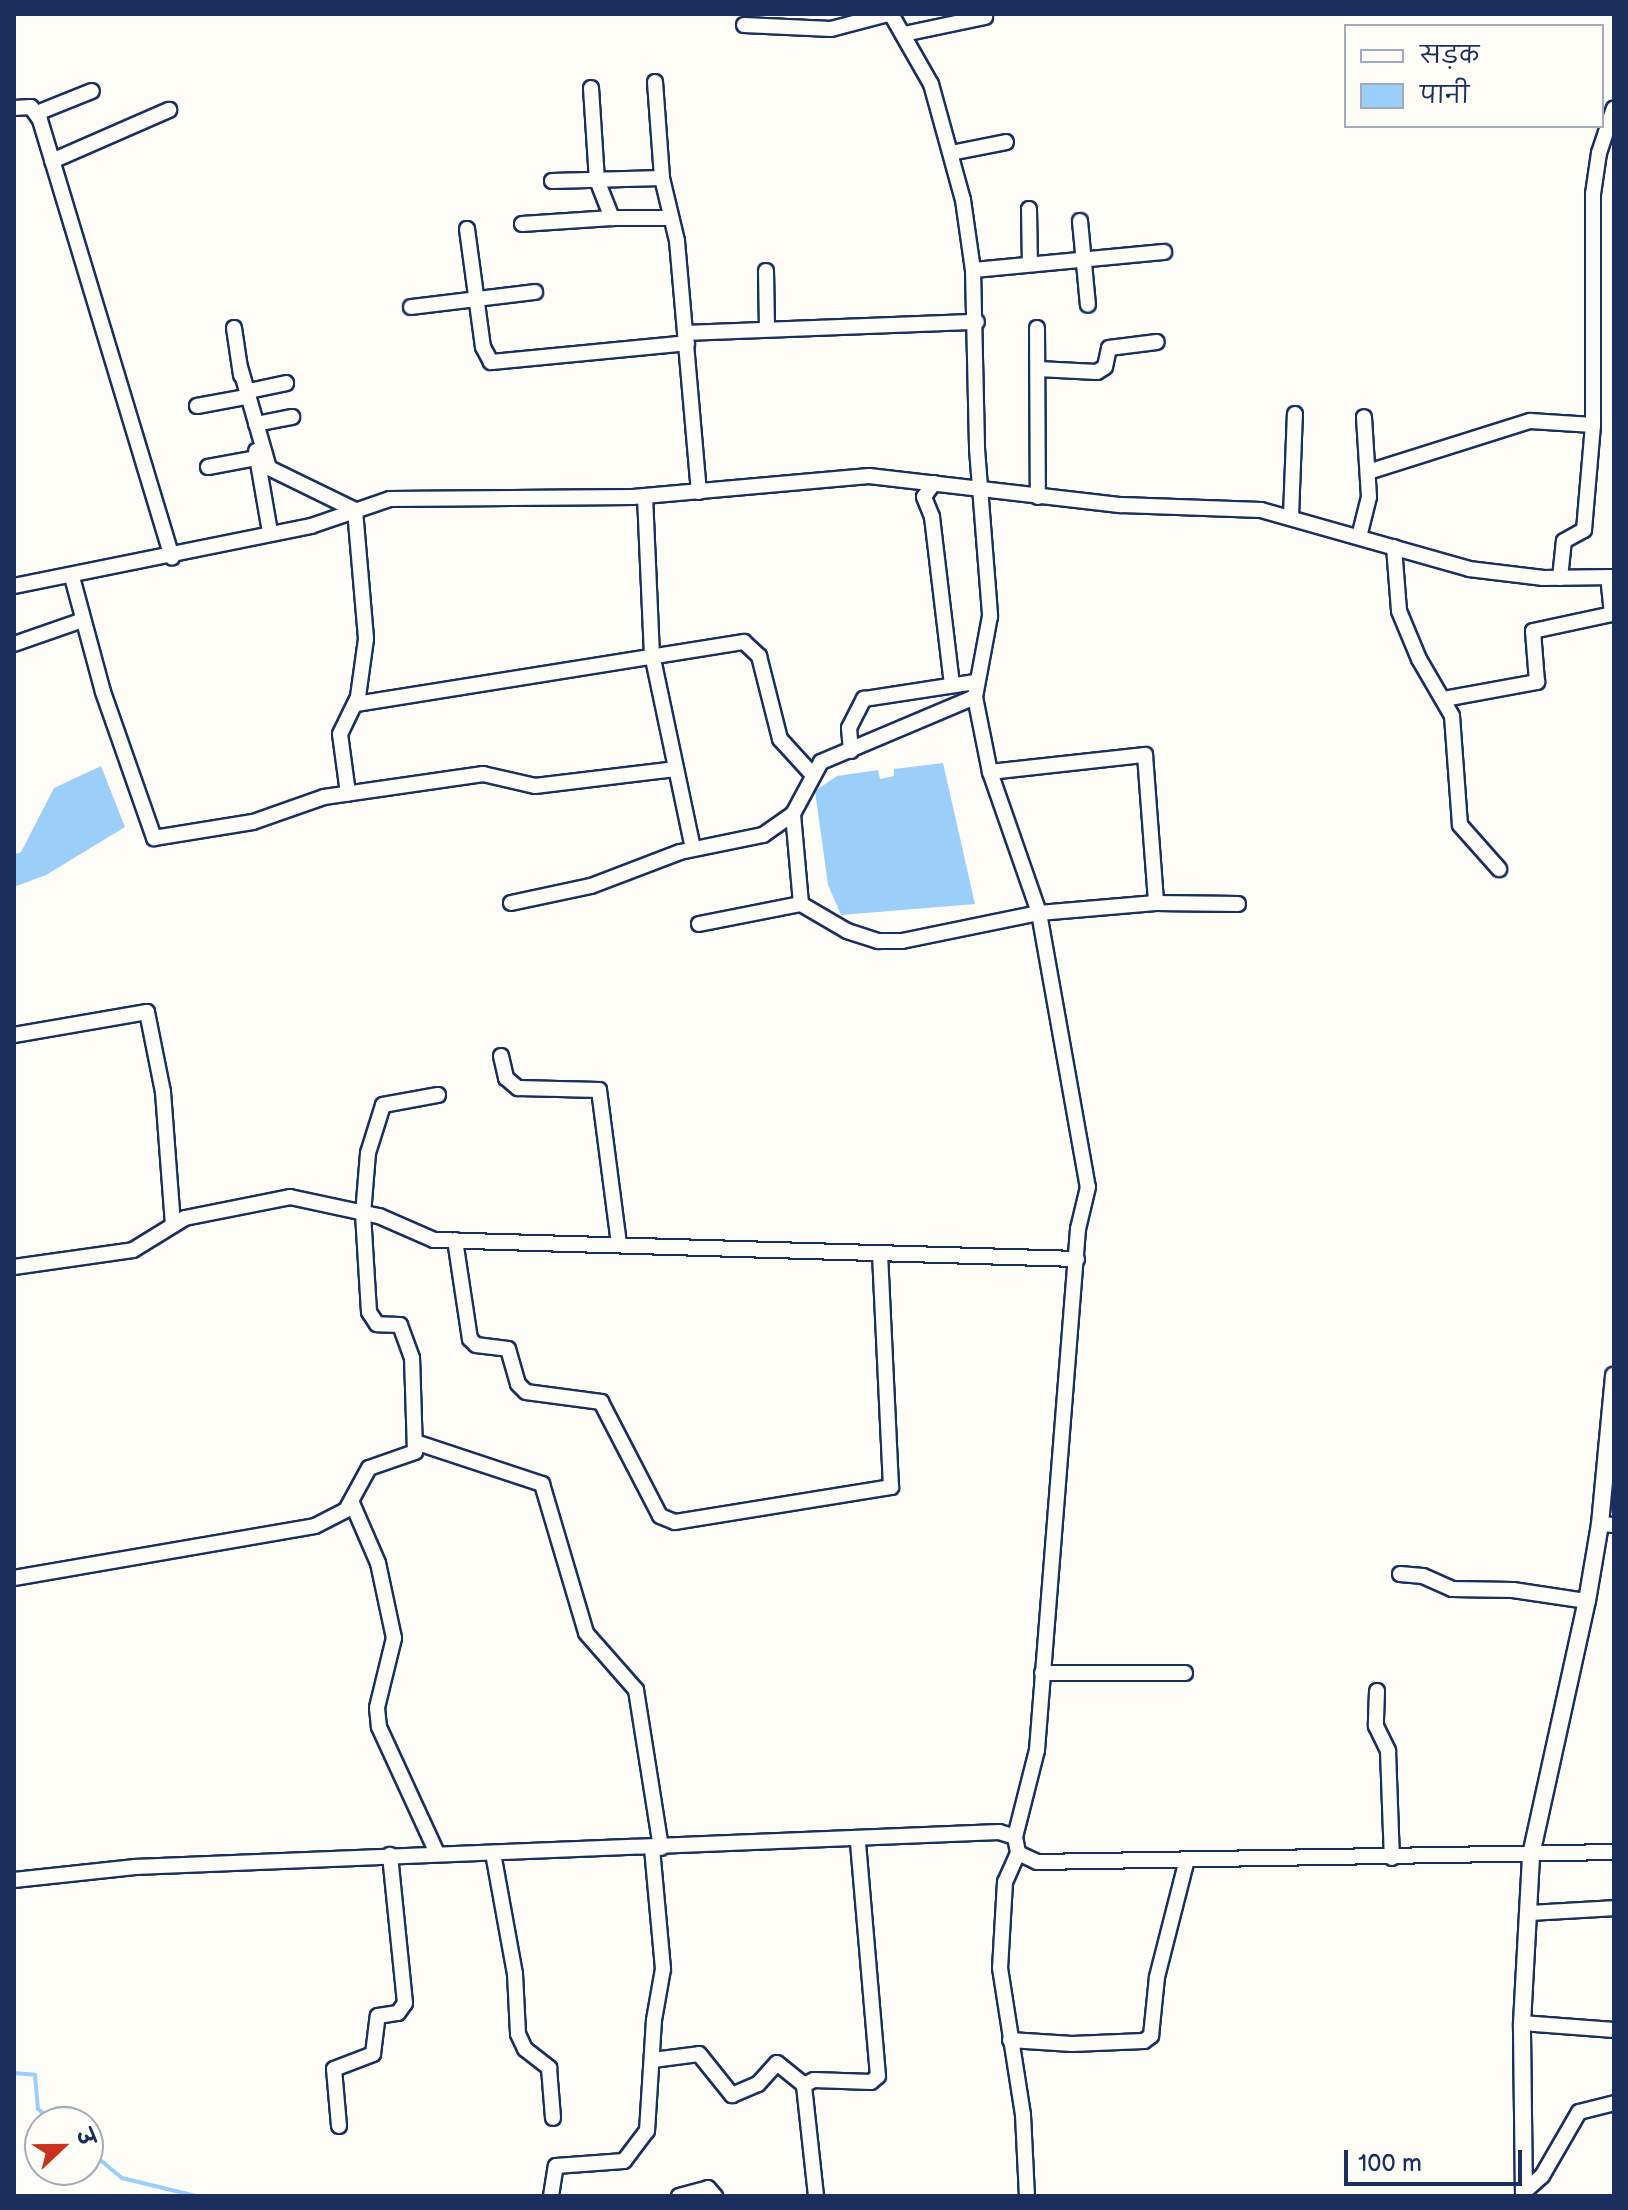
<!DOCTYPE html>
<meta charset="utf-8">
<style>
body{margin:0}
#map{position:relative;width:1628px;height:2210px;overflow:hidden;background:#fdfcf7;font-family:"Balsamiq Sans","Playpen Sans Deva",sans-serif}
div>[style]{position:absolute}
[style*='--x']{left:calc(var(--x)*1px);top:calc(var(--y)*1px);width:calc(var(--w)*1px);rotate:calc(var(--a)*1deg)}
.water>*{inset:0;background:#9bcff9}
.stream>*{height:4px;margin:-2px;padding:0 2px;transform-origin:2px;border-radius:2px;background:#9bcff9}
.roads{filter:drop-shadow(2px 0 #1b2f5e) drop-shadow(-2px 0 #1b2f5e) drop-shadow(0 2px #1b2f5e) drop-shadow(0 -2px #1b2f5e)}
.minor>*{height:14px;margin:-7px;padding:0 7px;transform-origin:7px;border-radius:7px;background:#fdfcf7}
.tertiary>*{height:16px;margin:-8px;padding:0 8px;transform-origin:8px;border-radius:8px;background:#fdfcf7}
span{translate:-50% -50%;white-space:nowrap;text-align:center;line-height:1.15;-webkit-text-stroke:6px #fdfcf7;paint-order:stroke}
.frame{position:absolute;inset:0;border:16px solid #1b2f5e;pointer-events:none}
.legend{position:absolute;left:1344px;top:24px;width:260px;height:104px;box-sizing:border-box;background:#fdfcf7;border:2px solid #a3aaba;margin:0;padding:10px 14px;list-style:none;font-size:24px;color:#1b2f5e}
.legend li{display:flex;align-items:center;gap:16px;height:40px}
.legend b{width:40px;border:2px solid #a3aaba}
.north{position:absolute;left:24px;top:2106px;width:80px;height:80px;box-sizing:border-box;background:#fdfcf7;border:2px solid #a3aaba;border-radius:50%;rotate:68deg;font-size:22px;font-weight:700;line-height:32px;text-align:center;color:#1b2f5e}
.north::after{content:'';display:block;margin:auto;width:28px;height:36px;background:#c8321e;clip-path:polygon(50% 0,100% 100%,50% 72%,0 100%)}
.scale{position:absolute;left:1344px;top:2150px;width:178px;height:36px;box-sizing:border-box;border:4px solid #1b2f5e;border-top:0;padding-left:10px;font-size:24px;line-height:28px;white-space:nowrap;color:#1b2f5e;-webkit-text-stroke:6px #fdfcf7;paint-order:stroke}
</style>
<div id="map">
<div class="water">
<div style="clip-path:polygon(943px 763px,975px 904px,841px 915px,828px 885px,815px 791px,837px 776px,878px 770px,880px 779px,894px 776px,894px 769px)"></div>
<div style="clip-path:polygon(101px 766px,125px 827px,46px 875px,14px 887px,14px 855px,21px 852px,54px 788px)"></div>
</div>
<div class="stream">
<div style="--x:14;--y:2073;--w:21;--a:5"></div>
<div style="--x:35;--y:2075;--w:34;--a:85"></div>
<div style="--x:38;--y:2109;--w:21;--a:39"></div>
<div style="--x:88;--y:2150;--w:44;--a:39.5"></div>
<div style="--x:122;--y:2178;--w:76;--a:13.7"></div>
</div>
<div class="roads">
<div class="minor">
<div style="--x:891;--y:14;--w:81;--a:60.3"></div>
<div style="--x:931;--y:84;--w:120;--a:74.6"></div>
<div style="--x:963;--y:200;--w:71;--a:81.9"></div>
<div style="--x:973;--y:270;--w:179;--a:88.7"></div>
<div style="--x:977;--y:449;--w:168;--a:85.5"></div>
<div style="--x:990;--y:616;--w:82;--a:100.5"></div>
<div style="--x:975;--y:697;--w:76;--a:78.7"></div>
<div style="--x:990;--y:772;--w:149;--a:70.8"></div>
<div style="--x:1039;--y:913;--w:278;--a:79.9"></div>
<div style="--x:1088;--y:1187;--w:43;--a:103.4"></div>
<div style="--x:1078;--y:1229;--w:523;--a:94.5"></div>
<div style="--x:1037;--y:1750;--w:90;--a:104.2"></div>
<div style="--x:744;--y:25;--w:87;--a:2.6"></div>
<div style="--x:831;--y:29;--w:59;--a:-14.7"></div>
<div style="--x:904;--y:34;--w:83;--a:-11.9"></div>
<div style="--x:655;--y:82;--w:96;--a:85.8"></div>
<div style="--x:662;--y:178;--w:65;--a:76.6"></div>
<div style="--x:677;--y:241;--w:252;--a:85"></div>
<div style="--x:591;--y:88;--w:92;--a:86.3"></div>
<div style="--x:597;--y:180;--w:41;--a:68.5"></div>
<div style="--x:612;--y:218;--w:59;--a:0"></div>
<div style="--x:14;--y:108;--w:17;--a:-3"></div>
<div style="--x:31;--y:107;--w:16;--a:55"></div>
<div style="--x:40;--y:120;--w:457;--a:73.2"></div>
<div style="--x:37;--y:113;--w:59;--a:-21.8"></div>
<div style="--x:951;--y:153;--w:56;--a:-11.3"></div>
<div style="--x:52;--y:161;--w:128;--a:-23.6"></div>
<div style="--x:552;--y:181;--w:110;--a:-1.6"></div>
<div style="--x:1029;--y:209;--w:55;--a:89"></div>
<div style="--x:1080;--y:221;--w:84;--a:84.6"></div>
<div style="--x:522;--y:224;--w:90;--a:-3.8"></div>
<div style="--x:467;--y:229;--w:119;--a:82.3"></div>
<div style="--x:483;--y:347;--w:17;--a:62"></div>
<div style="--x:491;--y:362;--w:197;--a:-5.5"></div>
<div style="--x:973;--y:270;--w:192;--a:-5.4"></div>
<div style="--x:766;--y:271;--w:56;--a:89"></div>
<div style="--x:411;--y:307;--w:125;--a:-6.9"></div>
<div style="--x:234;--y:328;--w:48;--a:81.5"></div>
<div style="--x:1037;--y:328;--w:169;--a:89.7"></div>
<div style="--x:685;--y:333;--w:292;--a:-2.2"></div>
<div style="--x:240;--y:367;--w:105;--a:74"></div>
<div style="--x:269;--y:468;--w:96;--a:26"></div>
<div style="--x:355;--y:510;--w:129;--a:85.1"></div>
<div style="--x:366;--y:639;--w:59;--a:97.9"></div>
<div style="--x:358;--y:697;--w:41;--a:115.9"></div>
<div style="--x:340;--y:734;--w:60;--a:82.3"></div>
<div style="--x:1038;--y:369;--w:59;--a:2.9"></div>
<div style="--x:1097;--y:372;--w:9;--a:-32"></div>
<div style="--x:1105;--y:367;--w:19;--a:-78"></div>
<div style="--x:1109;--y:348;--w:48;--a:-7.1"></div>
<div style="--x:249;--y:391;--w:38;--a:-12"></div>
<div style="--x:197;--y:406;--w:50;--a:-10.4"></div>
<div style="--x:256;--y:424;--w:37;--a:-11"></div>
<div style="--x:256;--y:451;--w:82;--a:80.2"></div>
<div style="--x:208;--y:467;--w:50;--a:-10.4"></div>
<div style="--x:1368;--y:472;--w:170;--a:-17.5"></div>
<div style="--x:1530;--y:421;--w:63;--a:3.6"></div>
<div style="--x:934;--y:483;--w:17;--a:126"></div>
<div style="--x:924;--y:497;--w:22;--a:68"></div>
<div style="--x:932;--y:517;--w:168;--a:83.2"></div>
<div style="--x:645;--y:496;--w:158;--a:87.5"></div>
<div style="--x:652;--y:654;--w:199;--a:78.1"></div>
<div style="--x:1291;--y:516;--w:102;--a:-87.8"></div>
<div style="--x:1359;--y:537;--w:41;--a:-76"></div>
<div style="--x:1369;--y:497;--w:80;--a:-93.6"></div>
<div style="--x:1394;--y:547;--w:64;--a:85.5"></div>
<div style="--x:1399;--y:611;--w:52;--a:67.4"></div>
<div style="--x:1419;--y:659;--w:66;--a:59.9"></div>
<div style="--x:1452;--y:716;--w:109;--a:85.8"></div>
<div style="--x:1460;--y:825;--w:59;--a:48.4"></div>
<div style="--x:72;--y:577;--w:119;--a:74.9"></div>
<div style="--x:103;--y:692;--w:155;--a:70.7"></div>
<div style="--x:154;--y:838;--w:100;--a:-9.2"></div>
<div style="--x:253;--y:822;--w:75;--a:-19.4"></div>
<div style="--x:324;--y:797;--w:161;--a:-8.2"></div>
<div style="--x:483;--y:774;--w:53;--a:13"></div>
<div style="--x:535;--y:786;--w:142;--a:-6.9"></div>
<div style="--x:1560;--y:578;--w:37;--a:-84"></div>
<div style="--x:1564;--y:541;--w:23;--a:-29"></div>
<div style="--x:1584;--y:530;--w:105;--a:-85.1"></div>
<div style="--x:1593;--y:425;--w:231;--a:-90"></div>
<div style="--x:1593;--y:194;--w:41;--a:-81.7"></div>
<div style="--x:1599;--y:153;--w:47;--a:-71.6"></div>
<div style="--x:14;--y:586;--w:303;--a:-11.4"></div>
<div style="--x:311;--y:526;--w:83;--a:-18.9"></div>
<div style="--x:390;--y:499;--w:243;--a:-0.5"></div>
<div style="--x:633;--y:497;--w:237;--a:-5.1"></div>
<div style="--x:869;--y:476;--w:254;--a:6.6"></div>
<div style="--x:1121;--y:505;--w:140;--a:2"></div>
<div style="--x:1261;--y:510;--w:216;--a:15.8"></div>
<div style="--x:1469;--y:569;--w:75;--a:6.9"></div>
<div style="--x:1543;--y:578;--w:71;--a:-0.8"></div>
<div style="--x:14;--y:644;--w:73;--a:-19.2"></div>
<div style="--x:1444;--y:699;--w:95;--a:-10.4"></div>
<div style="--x:1537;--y:682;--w:51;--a:-94.5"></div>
<div style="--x:1533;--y:631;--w:81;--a:-12.1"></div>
<div style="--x:1612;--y:614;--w:37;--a:-96"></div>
<div style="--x:356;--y:704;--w:393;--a:-9.1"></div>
<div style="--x:744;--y:642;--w:21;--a:43"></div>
<div style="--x:759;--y:656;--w:86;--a:75.8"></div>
<div style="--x:780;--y:739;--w:46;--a:47.6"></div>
<div style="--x:851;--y:751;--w:23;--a:-95"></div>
<div style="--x:849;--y:728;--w:33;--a:-63"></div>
<div style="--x:864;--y:699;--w:112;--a:-8.7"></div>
<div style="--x:990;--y:772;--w:156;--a:-6.3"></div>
<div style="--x:1145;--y:755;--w:148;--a:85.7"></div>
<div style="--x:793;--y:814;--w:90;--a:84.9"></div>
<div style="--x:801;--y:904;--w:53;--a:30.4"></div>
<div style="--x:847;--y:931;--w:33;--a:18"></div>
<div style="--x:878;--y:941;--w:24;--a:0"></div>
<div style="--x:902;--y:941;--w:140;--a:-11.6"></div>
<div style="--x:1039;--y:913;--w:117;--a:-4.9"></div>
<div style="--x:1156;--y:903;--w:82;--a:0.7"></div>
<div style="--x:511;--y:903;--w:82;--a:-12"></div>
<div style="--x:591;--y:886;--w:95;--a:-20.9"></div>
<div style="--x:680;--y:852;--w:85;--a:-11.6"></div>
<div style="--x:763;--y:835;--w:37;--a:-35"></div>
<div style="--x:793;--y:814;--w:59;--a:-61.7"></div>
<div style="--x:821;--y:762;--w:167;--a:-22.9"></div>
<div style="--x:699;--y:924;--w:104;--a:-11.1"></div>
<div style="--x:14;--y:1035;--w:135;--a:-9.8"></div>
<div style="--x:147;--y:1012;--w:82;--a:78.7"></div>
<div style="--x:163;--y:1092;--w:132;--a:85.7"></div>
<div style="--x:501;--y:1056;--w:23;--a:77"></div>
<div style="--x:506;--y:1078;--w:16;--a:40"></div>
<div style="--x:518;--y:1088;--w:81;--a:1.4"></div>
<div style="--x:599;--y:1090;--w:154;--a:82.6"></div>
<div style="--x:455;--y:1240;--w:100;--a:81.4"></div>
<div style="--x:470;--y:1339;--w:8;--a:45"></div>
<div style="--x:476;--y:1345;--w:32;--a:7"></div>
<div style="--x:508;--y:1349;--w:36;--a:74"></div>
<div style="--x:518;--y:1384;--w:11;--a:45"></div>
<div style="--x:526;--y:1392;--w:76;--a:7.6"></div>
<div style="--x:601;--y:1402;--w:128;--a:62.6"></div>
<div style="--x:660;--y:1516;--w:16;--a:22"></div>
<div style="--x:675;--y:1522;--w:219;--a:-9.2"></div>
<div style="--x:891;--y:1487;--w:233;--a:-92.7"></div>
<div style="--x:14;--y:1267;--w:120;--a:-8.1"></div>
<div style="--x:133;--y:1250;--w:61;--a:-31.6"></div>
<div style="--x:185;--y:1218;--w:107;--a:-11.3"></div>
<div style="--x:290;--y:1197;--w:91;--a:12.1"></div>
<div style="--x:379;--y:1216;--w:60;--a:23.6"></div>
<div style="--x:434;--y:1240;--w:643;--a:1.69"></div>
<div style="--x:418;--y:1443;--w:131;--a:18.3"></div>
<div style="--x:542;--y:1484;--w:155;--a:73.5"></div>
<div style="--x:586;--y:1633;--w:76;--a:48.7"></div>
<div style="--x:636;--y:1690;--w:160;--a:81"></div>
<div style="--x:352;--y:1503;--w:65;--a:66.6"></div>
<div style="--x:378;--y:1563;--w:77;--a:78"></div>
<div style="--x:394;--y:1638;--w:72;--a:103.7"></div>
<div style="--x:377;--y:1708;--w:19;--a:84"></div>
<div style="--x:379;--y:1727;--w:139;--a:65.3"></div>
<div style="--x:1600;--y:1524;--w:14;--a:4"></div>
<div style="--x:1400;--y:1574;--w:23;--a:5"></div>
<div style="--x:1423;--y:1576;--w:32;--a:24"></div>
<div style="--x:1452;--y:1589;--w:61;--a:0.9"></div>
<div style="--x:1513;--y:1590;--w:75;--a:8.5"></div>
<div style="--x:14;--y:1578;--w:305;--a:-9.8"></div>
<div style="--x:315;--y:1526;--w:35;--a:-27"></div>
<div style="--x:346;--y:1510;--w:48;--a:-61.3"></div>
<div style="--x:369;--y:1468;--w:49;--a:-19.2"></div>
<div style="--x:415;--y:1452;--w:94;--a:-91.8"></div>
<div style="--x:412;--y:1358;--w:35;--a:-110"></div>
<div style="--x:400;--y:1325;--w:23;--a:-178"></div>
<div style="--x:377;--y:1324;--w:14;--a:-124"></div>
<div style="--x:369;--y:1312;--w:98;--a:-93.5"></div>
<div style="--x:363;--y:1214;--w:61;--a:-85.3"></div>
<div style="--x:368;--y:1153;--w:50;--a:-72.6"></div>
<div style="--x:383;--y:1105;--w:56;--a:-10.3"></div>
<div style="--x:1042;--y:1673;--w:143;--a:0"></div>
<div style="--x:1377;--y:1691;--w:35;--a:92"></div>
<div style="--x:1376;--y:1726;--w:28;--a:64"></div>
<div style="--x:1388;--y:1751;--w:107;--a:87.9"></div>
<div style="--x:493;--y:1853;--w:123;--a:79.7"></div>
<div style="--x:515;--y:1974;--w:60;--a:87.1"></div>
<div style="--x:518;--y:2034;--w:17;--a:65"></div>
<div style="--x:525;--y:2049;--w:31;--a:38"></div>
<div style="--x:549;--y:2068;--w:50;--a:85.4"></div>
<div style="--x:1018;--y:1853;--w:32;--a:114"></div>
<div style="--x:1005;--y:1882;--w:86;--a:93.3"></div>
<div style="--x:1000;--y:1968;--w:149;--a:81.1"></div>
<div style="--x:1023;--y:2115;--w:81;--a:87.2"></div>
<div style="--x:14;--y:1880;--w:122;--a:-6.1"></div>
<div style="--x:135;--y:1867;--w:865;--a:-2.32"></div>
<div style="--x:999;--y:1832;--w:17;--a:17"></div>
<div style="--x:1015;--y:1837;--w:16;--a:79"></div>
<div style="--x:1018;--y:1853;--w:21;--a:25"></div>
<div style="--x:1037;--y:1862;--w:577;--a:-0.99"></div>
<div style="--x:1528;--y:1913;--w:86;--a:-3.3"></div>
<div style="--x:1522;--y:2023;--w:92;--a:4.4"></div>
<div style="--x:1010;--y:2040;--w:62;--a:3.7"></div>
<div style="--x:1072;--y:2044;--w:72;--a:-2.4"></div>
<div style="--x:1144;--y:2041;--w:9;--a:-36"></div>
<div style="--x:1151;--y:2036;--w:59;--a:-84.2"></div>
<div style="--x:1157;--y:1977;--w:118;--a:-75.7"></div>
<div style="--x:653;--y:2060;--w:46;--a:-7.4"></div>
<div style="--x:699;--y:2054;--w:53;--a:51.2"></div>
<div style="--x:732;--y:2095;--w:28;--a:-23"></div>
<div style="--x:758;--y:2084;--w:28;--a:-48"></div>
<div style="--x:777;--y:2063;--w:35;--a:39"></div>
<div style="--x:339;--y:2126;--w:57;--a:-95"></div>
<div style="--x:334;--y:2069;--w:42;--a:-21"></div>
<div style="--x:373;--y:2054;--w:38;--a:-83"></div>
<div style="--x:378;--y:2016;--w:20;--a:-9"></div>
<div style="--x:398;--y:2013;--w:12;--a:-55"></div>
<div style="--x:405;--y:2003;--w:149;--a:-95.8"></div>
<div style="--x:1524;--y:2192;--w:24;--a:-42"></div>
<div style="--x:1542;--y:2176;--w:74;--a:-60"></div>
<div style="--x:1579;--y:2112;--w:36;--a:-14"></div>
<div style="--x:551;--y:2196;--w:30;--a:-81"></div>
<div style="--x:556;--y:2166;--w:68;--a:-4.2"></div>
<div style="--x:624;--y:2161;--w:38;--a:-53"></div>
<div style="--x:647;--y:2131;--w:111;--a:-86.4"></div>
<div style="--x:654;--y:2020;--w:52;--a:-80"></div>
<div style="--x:663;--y:1969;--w:121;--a:-95.2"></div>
<div style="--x:679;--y:2196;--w:30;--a:-15"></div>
<div style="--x:708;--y:2188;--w:11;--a:49"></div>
<div style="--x:816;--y:2196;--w:112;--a:-96.2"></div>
<div style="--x:804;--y:2085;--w:11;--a:-27"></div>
<div style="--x:814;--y:2080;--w:57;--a:2"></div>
<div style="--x:871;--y:2082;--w:9;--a:-41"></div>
<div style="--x:878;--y:2076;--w:236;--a:-94.9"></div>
</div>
<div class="tertiary">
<div style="--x:1524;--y:2196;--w:173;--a:-90.7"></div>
<div style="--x:1522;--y:2023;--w:168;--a:-86.9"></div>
<div style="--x:1531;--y:1855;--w:260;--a:-77.6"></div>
<div style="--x:1587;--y:1601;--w:78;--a:-80.4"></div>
<div style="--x:1600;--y:1524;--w:149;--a:-84.6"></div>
</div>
</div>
<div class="frame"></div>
<ul class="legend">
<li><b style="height:10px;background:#fdfcf7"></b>सड़क</li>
<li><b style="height:22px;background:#9bcff9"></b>पानी</li>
</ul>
<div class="north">उ</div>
<div class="scale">100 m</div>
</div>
